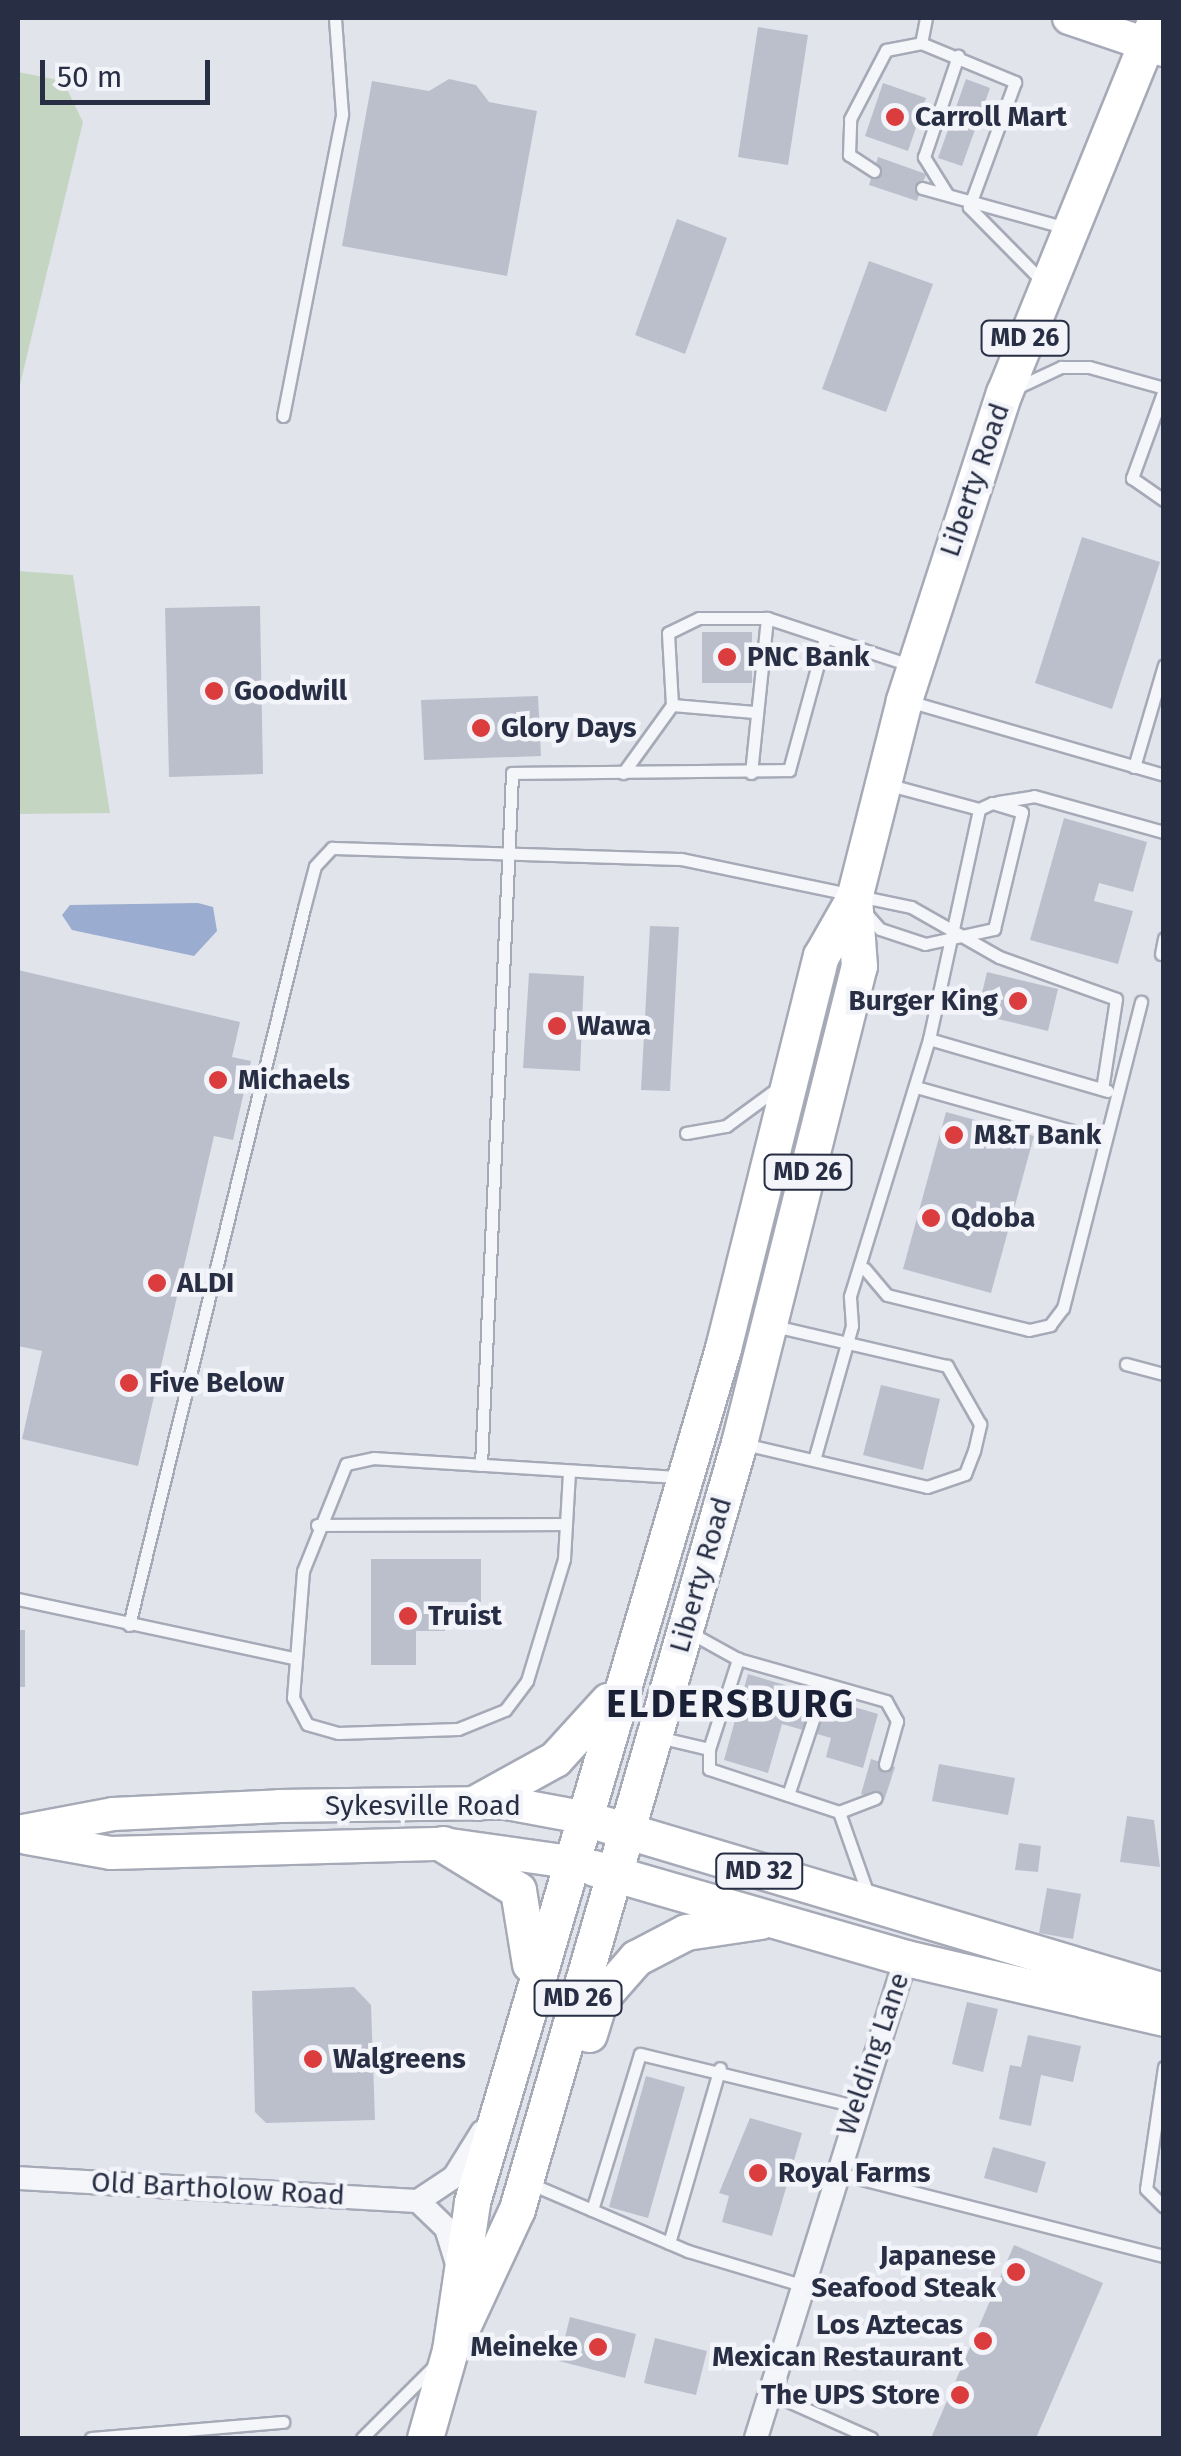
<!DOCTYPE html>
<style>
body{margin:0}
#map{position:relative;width:1181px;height:2456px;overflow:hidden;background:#e2e4ec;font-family:"Fira Sans",sans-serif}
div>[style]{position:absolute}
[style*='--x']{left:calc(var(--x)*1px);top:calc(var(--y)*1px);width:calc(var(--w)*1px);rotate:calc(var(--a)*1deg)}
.green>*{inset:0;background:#c4d6c2}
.water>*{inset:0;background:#9aaccf}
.building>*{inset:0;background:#bbbfcc}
.roads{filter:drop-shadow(2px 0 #a6aab7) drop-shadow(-2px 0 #a6aab7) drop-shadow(0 2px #a6aab7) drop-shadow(0 -2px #a6aab7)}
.lane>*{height:11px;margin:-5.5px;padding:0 5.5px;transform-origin:5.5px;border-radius:5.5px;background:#f5f6f9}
.street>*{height:22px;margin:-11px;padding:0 11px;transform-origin:11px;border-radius:11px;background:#f5f6f9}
.secondary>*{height:32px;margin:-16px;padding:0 16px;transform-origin:16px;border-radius:16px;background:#fff}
.primary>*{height:35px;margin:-17.5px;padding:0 17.5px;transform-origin:17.5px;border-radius:17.5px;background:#fff}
.dots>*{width:28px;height:28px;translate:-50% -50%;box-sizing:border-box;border:5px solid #f2f4f9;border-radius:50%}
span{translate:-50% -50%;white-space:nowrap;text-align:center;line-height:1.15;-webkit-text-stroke:9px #f2f4f9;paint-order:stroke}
.shield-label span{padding:2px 8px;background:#f2f4f9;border:2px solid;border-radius:8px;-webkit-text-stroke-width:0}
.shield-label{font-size:25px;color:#282f45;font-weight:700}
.poi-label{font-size:28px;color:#282f45;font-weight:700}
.left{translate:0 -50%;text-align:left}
.right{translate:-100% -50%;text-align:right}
.street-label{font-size:28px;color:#282f45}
.district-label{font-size:38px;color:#1a2036;font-weight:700;letter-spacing:2.5px}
.frame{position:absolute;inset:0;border:20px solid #282f45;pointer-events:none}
.scale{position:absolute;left:40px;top:60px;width:170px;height:45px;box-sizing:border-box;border:5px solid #282f45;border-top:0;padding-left:12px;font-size:30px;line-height:35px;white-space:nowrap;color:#282f45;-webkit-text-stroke:8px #f2f4f9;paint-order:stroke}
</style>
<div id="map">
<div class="green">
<div style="clip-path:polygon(18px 72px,63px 81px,83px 122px,18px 393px)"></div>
<div style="clip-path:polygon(18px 571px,73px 575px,110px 813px,18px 814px)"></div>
</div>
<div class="water">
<div style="clip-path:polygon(198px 903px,213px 907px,217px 931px,194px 956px,72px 930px,62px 915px,70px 905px)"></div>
</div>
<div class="building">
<div style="clip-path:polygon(758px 27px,808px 35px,788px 165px,738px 157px)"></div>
<div style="clip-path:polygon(449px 79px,476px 85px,489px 102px,537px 111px,507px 276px,342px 246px,372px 81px,429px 91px)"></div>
<div style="clip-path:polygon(966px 79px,990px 88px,962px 166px,938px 158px)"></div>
<div style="clip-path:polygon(883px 83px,926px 98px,908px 151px,865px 136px)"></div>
<div style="clip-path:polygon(878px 157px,926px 174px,917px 201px,869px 185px)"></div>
<div style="clip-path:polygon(677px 219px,727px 238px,685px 354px,635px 335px)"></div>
<div style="clip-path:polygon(869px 261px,933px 284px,886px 412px,822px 389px)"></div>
<div style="clip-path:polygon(1082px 537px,1160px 562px,1112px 709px,1035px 683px)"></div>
<div style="clip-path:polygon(260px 606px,263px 774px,169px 777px,165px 608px)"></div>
<div style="clip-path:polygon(702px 632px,752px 632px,752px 683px,702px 683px)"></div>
<div style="clip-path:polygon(538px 696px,541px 756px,424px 760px,421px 700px)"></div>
<div style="clip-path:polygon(1064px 818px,1147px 842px,1133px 892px,1099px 883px,1094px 901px,1133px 911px,1118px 964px,1030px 940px)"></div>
<div style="clip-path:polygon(650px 926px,679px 927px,670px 1091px,641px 1090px)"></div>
<div style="clip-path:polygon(18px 970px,240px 1022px,232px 1057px,251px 1061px,233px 1140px,214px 1136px,138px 1466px,22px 1439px,42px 1351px,18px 1346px)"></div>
<div style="clip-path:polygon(987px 972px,1058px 989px,1048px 1031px,977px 1014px)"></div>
<div style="clip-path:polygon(529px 973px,584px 976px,580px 1071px,523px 1068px)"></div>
<div style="clip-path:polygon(946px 1112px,1034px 1136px,991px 1293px,903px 1269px)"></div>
<div style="clip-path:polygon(881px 1385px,940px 1399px,923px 1470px,863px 1455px)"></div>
<div style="clip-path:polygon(371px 1559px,481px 1559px,481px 1602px,445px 1602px,445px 1631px,416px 1631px,416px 1665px,371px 1665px)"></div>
<div style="clip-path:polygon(18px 1630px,25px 1630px,25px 1687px,18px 1687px)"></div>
<div style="clip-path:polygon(748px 1674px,792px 1687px,787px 1706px,836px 1720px,841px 1703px,878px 1714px,863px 1768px,826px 1757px,831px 1738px,782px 1724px,768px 1773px,724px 1760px)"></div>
<div style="clip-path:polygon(871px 1759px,895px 1767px,884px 1801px,861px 1794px)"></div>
<div style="clip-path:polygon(939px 1764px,1015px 1778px,1008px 1815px,932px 1801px)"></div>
<div style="clip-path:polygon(1127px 1816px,1154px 1820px,1160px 1867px,1120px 1862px)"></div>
<div style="clip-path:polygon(1019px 1843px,1041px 1846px,1038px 1872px,1015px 1870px)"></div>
<div style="clip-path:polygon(1047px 1888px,1081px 1894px,1073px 1939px,1039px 1933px)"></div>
<div style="clip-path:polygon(354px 1987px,371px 2005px,375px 2120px,266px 2123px,255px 2112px,252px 1991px)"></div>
<div style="clip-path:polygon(967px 2002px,998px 2009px,983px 2072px,952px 2064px)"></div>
<div style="clip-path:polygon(1028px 2035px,1081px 2046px,1073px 2082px,1041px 2075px,1031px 2126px,999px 2119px,1010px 2065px,1021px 2067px)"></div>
<div style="clip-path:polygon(646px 2076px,685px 2087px,648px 2218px,609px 2207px)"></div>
<div style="clip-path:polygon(750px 2118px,802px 2133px,772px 2236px,722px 2222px,729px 2196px,719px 2193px)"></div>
<div style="clip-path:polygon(993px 2147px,1046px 2162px,1037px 2193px,984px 2178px)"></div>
<div style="clip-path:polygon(1014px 2245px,1103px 2283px,1036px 2438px,931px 2438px)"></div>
<div style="clip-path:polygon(570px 2317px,636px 2334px,625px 2378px,559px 2361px)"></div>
<div style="clip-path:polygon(655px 2338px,707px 2351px,696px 2395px,644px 2383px)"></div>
</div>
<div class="roads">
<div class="lane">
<div style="--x:926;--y:18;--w:25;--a:101"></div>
<div style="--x:921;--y:43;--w:102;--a:22.5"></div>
<div style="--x:1015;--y:82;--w:133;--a:110.2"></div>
<div style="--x:874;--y:171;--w:30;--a:-147"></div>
<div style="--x:849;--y:155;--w:36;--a:-88"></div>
<div style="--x:850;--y:119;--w:78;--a:-62.4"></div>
<div style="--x:886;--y:50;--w:36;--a:-11"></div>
<div style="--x:922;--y:188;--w:149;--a:15.5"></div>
<div style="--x:947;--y:194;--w:44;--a:-121.9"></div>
<div style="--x:924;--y:157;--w:107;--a:-71.4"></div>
<div style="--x:969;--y:207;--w:105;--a:45.4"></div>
<div style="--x:1016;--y:388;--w:50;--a:-25"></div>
<div style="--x:1061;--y:367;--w:28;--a:0"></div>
<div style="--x:1089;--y:367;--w:78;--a:15.6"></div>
<div style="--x:1164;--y:390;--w:94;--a:110"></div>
<div style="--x:1132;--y:478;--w:39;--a:35"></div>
<div style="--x:283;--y:416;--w:308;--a:-78.9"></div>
<div style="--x:342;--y:114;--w:96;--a:-94.2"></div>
<div style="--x:908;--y:701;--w:266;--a:16.1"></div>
<div style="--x:754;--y:712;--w:82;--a:-175.1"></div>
<div style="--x:672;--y:705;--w:72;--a:-93.2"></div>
<div style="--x:668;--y:633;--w:34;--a:-26"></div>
<div style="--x:699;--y:618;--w:68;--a:0"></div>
<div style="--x:767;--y:618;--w:151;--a:18.2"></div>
<div style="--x:1134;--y:767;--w:106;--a:-73.6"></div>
<div style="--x:623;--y:773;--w:84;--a:-54.2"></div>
<div style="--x:751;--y:773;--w:156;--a:-84.1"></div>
<div style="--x:998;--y:802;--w:36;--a:-9"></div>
<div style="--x:1034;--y:796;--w:135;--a:15.5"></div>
<div style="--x:866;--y:913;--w:21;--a:49"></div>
<div style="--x:880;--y:929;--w:47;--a:18.4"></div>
<div style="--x:925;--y:944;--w:71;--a:-12.3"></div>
<div style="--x:994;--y:929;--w:120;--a:-76.5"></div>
<div style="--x:1022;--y:812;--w:31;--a:-163"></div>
<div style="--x:992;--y:803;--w:14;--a:155"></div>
<div style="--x:1161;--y:954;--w:16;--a:-79"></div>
<div style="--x:929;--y:1039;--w:186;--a:16.2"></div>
<div style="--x:916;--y:1087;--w:196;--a:15.7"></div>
<div style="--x:686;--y:1133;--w:41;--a:-9.9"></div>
<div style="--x:726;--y:1126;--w:66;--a:-36.3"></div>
<div style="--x:865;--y:1269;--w:34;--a:50"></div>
<div style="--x:887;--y:1295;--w:146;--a:13.8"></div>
<div style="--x:1029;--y:1330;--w:22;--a:-13"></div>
<div style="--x:1050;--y:1325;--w:21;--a:-53"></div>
<div style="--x:1063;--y:1308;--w:316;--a:-75.7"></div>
<div style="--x:1126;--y:1364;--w:39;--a:15"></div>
<div style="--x:744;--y:1444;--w:188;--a:13.2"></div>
<div style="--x:927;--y:1487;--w:40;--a:-18.9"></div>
<div style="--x:965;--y:1474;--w:25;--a:-69"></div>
<div style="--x:974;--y:1451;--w:28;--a:-77"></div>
<div style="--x:980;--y:1424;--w:67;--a:-119.6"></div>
<div style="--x:947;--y:1366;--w:178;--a:-167"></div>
<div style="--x:814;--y:1460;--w:139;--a:-74.2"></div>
<div style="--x:852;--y:1326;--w:30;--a:-94"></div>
<div style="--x:850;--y:1296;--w:269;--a:-72.9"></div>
<div style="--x:929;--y:1039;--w:235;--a:-77.7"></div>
<div style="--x:979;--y:809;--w:96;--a:-165"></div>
<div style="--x:481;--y:1465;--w:693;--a:-87.43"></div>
<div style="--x:512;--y:773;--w:277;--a:-0.6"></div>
<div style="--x:789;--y:770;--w:137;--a:-74.7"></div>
<div style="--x:569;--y:1472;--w:87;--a:93.3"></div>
<div style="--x:564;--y:1559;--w:127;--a:106.9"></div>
<div style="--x:527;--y:1681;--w:36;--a:127"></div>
<div style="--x:505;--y:1710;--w:51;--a:158"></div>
<div style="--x:458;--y:1729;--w:120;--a:178.1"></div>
<div style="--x:338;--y:1733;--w:32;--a:-164"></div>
<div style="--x:307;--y:1724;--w:30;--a:-118"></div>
<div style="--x:293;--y:1698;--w:127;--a:-85.5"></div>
<div style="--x:303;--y:1571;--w:115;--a:-68.1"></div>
<div style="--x:346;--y:1464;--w:29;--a:-12"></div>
<div style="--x:374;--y:1458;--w:306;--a:3.6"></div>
<div style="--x:317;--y:1525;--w:249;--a:-0.2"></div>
<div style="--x:18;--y:1599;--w:281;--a:12.1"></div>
<div style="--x:129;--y:1625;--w:738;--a:-76.28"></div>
<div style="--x:304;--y:908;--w:43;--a:-75.3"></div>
<div style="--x:315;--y:866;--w:25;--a:-47"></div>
<div style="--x:332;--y:848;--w:349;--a:1.8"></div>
<div style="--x:681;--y:859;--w:235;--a:11.8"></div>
<div style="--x:911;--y:907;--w:101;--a:29.6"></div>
<div style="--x:999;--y:957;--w:124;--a:19.7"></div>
<div style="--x:1116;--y:999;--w:91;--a:98.8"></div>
<div style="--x:689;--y:1632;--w:56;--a:28.9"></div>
<div style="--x:738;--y:1659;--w:154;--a:15.8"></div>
<div style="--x:886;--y:1701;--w:23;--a:61"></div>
<div style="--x:897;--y:1721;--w:45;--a:105.6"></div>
<div style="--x:658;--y:1737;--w:52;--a:13.2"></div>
<div style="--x:709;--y:1749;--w:95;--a:-72.1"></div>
<div style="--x:709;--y:1749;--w:20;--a:90"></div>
<div style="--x:709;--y:1769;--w:137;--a:18.3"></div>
<div style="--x:839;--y:1812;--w:90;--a:70.6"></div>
<div style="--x:788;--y:1795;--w:117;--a:-71.6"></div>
<div style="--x:839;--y:1812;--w:39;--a:-21"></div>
<div style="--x:1164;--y:2067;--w:123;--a:98.4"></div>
<div style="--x:1146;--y:2189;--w:25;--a:45"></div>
<div style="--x:838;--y:2173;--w:336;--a:14.3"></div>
<div style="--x:529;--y:2183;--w:173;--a:23.2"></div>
<div style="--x:688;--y:2251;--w:118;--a:16.7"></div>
<div style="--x:592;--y:2210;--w:163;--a:-72.9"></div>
<div style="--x:640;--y:2054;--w:221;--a:13.6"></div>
<div style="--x:669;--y:2243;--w:182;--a:-73.8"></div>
<div style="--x:770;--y:2393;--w:111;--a:24"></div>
<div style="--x:91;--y:2438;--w:193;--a:-4.8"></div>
<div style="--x:362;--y:2438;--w:100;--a:-45"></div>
</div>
<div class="street">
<div style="--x:18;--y:2178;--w:401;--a:3.3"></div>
<div style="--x:418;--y:2201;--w:39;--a:44"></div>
<div style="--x:446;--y:2228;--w:41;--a:72.9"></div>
<div style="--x:418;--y:2201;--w:43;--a:-33.7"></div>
<div style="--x:454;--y:2177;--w:53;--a:-58.1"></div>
<div style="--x:756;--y:2438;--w:503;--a:-72.65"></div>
</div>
<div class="secondary">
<div style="--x:1069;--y:18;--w:100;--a:18.6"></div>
<div style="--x:18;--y:1832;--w:97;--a:-10.7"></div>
<div style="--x:113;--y:1814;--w:167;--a:-2.7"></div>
<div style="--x:280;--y:1806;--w:226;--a:-0.8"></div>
<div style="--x:506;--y:1803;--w:77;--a:10.4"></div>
<div style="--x:27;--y:1838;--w:85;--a:10.1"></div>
<div style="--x:111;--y:1853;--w:332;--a:-1.6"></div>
<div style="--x:443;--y:1844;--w:127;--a:8.1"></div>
</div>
<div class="primary">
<div style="--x:477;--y:1802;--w:89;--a:-28.9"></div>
<div style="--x:555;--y:1759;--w:79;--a:-47.6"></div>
<div style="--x:604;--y:1824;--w:584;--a:16.61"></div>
<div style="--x:443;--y:1844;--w:88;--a:31.5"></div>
<div style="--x:518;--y:1890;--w:75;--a:80.8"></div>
<div style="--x:594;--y:1868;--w:325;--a:16.1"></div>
<div style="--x:906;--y:1958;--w:265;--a:13.1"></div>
<div style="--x:589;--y:2034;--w:37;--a:-73"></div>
<div style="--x:600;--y:1999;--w:55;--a:-48.7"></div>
<div style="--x:636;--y:1958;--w:56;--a:-27.5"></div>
<div style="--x:686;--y:1932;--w:75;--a:-8.5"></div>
<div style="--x:458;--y:2336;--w:140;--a:-65.1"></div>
<div style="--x:517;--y:2209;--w:798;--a:-73.84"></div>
<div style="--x:739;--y:1443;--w:492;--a:-75.9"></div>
<div style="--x:859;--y:966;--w:68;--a:-94.2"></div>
<div style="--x:425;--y:2438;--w:91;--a:-74.1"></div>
<div style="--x:450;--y:2350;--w:150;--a:-81.5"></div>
<div style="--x:472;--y:2202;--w:890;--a:-73.62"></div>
<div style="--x:723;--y:1348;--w:404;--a:-76"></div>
<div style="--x:821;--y:956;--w:67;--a:-60.4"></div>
<div style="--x:854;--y:898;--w:204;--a:-75.8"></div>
<div style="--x:904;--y:700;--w:323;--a:-72"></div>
<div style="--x:1004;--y:393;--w:405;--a:-67.9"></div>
</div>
</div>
<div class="dots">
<div style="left:895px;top:117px;background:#db3c3e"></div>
<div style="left:727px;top:657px;background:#db3c3e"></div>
<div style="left:214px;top:691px;background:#db3c3e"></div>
<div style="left:481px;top:728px;background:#db3c3e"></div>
<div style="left:1018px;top:1001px;background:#db3c3e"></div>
<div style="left:557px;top:1026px;background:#db3c3e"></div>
<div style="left:218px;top:1080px;background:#db3c3e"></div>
<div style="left:954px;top:1135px;background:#db3c3e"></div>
<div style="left:931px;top:1218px;background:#db3c3e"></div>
<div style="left:157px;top:1283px;background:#db3c3e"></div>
<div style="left:129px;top:1383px;background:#db3c3e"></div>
<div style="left:408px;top:1616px;background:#db3c3e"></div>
<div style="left:313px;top:2059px;background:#db3c3e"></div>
<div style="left:758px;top:2173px;background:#db3c3e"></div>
<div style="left:1016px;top:2272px;background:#db3c3e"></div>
<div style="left:983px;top:2341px;background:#db3c3e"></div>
<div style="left:598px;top:2347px;background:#db3c3e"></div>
<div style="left:960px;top:2395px;background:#db3c3e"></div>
</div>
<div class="shield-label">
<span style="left:1025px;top:338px">MD 26</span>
<span style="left:808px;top:1172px">MD 26</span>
<span style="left:759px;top:1871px">MD 32</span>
<span style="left:578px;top:1998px">MD 26</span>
</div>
<div class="poi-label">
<span class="left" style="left:915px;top:117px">Carroll Mart</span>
<span class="left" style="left:747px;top:657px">PNC Bank</span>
<span class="left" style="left:234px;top:691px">Goodwill</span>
<span class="left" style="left:501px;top:728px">Glory Days</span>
<span class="right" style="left:998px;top:1001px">Burger King</span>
<span class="left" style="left:577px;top:1026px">Wawa</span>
<span class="left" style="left:238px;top:1080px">Michaels</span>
<span class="left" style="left:974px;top:1135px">M&amp;T Bank</span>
<span class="left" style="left:951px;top:1218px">Qdoba</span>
<span class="left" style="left:177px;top:1283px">ALDI</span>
<span class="left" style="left:149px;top:1383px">Five Below</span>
<span class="left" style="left:428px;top:1616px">Truist</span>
<span class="left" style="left:333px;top:2059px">Walgreens</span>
<span class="left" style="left:778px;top:2173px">Royal Farms</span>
<span class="right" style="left:996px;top:2272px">Japanese<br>Seafood Steak</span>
<span class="right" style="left:963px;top:2341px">Los Aztecas<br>Mexican Restaurant</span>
<span class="right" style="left:578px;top:2347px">Meineke</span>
<span class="right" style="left:940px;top:2395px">The UPS Store</span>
</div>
<div class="street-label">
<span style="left:975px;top:480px;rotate:-71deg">Liberty Road</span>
<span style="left:701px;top:1575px;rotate:-74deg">Liberty Road</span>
<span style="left:423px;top:1806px">Sykesville Road</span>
<span style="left:873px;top:2054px;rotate:-71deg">Welding Lane</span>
<span style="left:218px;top:2189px;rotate:3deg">Old Bartholow Road</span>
</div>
<div class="district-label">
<span style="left:731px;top:1705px">ELDERSBURG</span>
</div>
<div class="frame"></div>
<div class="scale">50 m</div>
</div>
